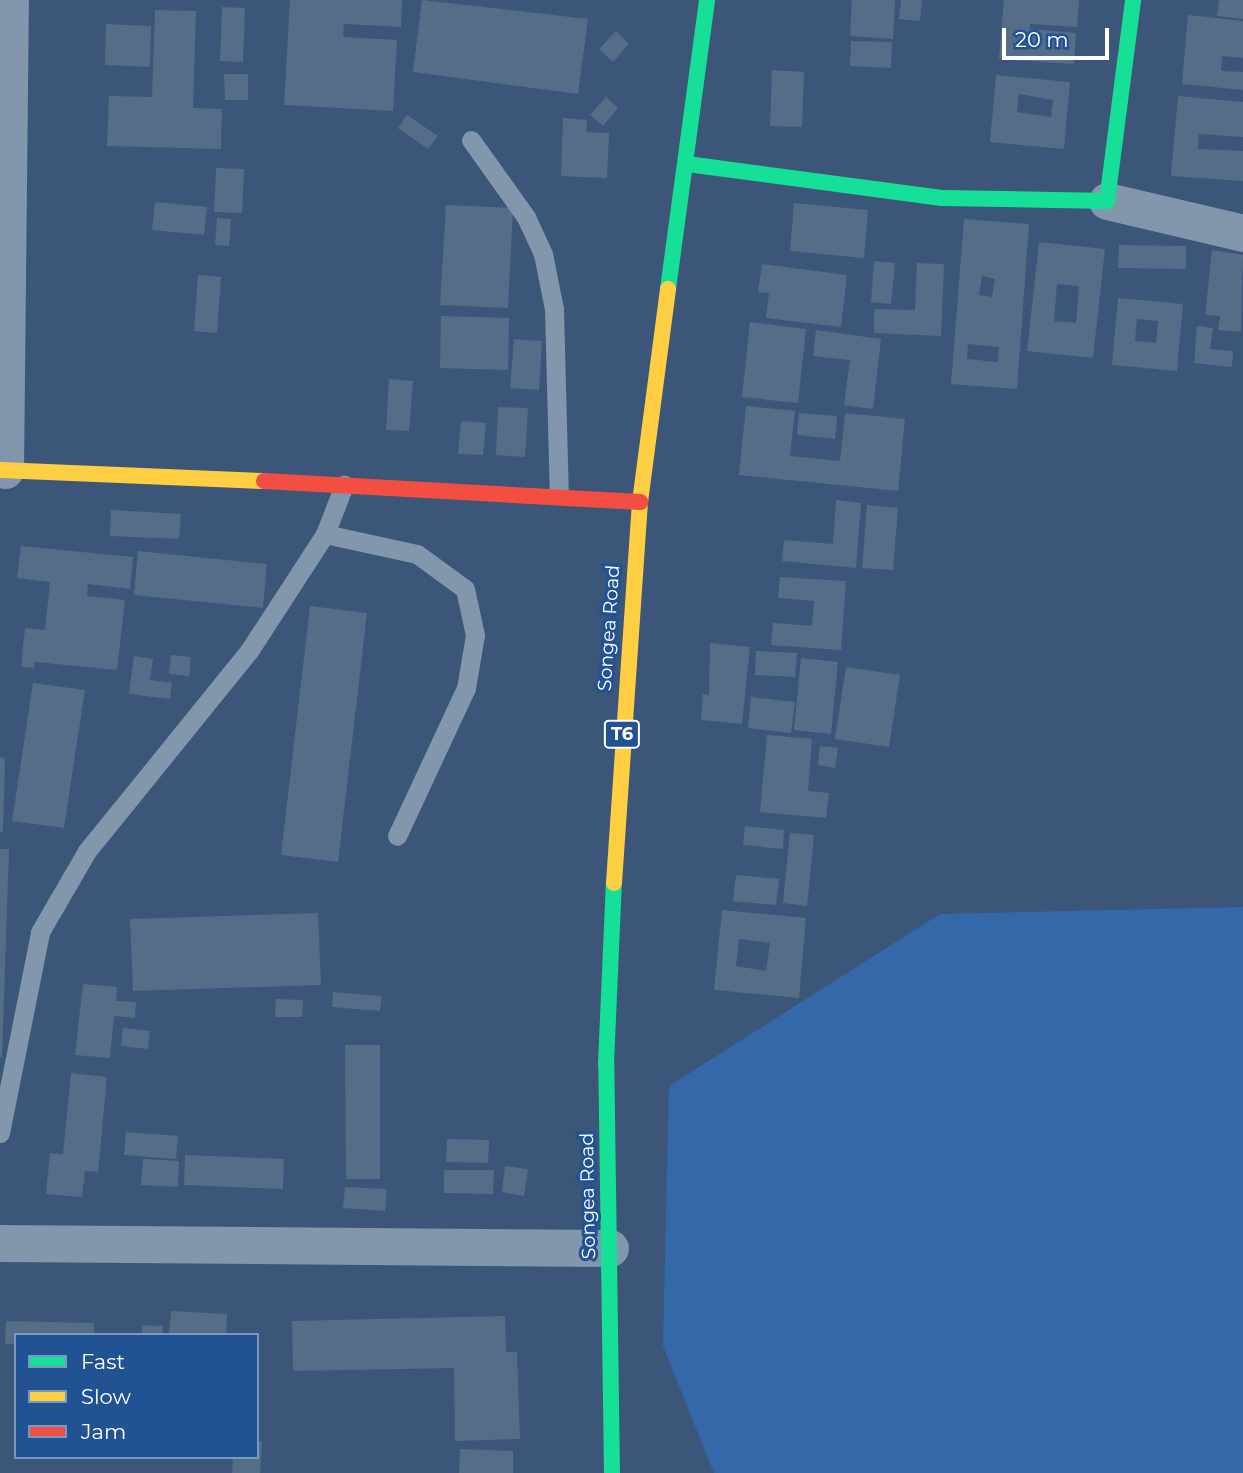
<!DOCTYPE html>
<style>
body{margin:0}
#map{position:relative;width:1243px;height:1473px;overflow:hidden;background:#3b5679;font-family:Montserrat,sans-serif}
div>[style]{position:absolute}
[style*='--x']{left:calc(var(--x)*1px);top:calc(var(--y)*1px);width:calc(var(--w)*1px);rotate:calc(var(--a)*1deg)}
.green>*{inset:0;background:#3568a9}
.building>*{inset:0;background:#566d88}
.lane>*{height:19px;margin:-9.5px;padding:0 9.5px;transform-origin:9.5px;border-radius:9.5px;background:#8296ac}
.street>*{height:37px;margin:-18.5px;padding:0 18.5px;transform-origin:18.5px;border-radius:18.5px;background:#8296ac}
.fast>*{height:16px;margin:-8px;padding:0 8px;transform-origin:8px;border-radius:8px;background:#16e098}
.slow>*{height:16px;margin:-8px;padding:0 8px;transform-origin:8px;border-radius:8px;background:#ffcf43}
.jam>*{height:16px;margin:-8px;padding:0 8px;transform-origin:8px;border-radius:8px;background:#f24e42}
span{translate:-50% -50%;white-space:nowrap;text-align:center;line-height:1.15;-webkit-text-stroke:6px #205294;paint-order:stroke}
.shield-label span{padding:2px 5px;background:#205294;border:2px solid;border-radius:5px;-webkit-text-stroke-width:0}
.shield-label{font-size:18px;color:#fff;font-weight:700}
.street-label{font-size:19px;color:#fff}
.legend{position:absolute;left:14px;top:1333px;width:245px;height:126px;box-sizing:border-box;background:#205294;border:2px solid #7997bf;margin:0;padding:9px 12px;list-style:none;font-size:21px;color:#fff}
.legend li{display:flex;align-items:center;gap:14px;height:35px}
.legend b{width:35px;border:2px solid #7997bf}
.scale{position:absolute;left:1002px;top:28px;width:107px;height:32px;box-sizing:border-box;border:4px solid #fff;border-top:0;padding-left:9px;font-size:21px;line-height:24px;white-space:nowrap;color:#fff;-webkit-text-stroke:5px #205294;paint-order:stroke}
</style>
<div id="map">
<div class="green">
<div style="clip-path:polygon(1243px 907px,1243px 1473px,714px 1473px,663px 1346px,669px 1086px,940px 914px)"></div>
</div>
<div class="building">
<div style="clip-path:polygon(290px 0,402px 0,401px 27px,344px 24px,343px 37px,397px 40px,393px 111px,284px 105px)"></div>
<div style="clip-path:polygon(422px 0,588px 19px,578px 94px,413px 72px)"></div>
<div style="clip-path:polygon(852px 0,895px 0,893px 39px,850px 36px)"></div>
<div style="clip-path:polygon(901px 0,922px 0,920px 21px,899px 19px)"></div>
<div style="clip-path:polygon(1004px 0,1079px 0,1077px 27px,1030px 24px,1030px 29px,1076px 33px,1074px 64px,999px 59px)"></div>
<div style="clip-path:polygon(1219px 0,1243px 0,1243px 19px,1217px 16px)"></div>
<div style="clip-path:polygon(222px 7px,245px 8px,243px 62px,220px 61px)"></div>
<div style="clip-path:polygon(155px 10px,196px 11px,193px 108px,222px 109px,221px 149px,107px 146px,109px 96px,152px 97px)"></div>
<div style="clip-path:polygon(1188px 15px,1243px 21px,1243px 58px,1222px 56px,1221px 71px,1243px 72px,1243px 90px,1182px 84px)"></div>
<div style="clip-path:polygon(106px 24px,151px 26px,150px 67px,105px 65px)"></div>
<div style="clip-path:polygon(616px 31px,629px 44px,613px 62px,599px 49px)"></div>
<div style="clip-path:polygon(851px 41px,892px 42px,891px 68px,850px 66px)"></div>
<div style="clip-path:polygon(772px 70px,804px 72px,802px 127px,770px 126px)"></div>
<div style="clip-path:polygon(224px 74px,248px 74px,248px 100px,225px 100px)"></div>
<div style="clip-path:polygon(evenodd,996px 75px,1070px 82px,1064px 149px,990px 142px,996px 75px,1019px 94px,1053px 100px,1051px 117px,1017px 112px,1019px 94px)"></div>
<div style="clip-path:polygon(1178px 96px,1243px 102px,1243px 137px,1199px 134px,1198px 149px,1243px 151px,1243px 181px,1171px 176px)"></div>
<div style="clip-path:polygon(606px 97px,618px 108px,603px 126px,590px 115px)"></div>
<div style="clip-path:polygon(407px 115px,438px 136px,428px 149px,398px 128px)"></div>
<div style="clip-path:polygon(563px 118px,587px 120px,586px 132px,609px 133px,607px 178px,561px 176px)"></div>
<div style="clip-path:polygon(216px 168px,244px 169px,242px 213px,214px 212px)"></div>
<div style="clip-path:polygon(155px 202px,207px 207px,204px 235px,152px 230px)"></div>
<div style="clip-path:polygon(794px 203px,868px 210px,864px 258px,790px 251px)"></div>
<div style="clip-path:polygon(446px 205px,513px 208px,508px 308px,440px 305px)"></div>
<div style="clip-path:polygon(217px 218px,231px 219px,229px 246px,215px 245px)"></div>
<div style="clip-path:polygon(evenodd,964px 219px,1029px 224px,1017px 389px,951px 384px,964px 219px,982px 276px,995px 279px,992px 297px,979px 295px,982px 276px,964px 219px,968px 344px,999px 347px,998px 362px,967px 359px,968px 344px)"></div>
<div style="clip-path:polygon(evenodd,1039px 242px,1105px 249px,1093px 358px,1027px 351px,1039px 242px,1057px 284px,1079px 286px,1076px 323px,1054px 321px,1057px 284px)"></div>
<div style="clip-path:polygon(1119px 245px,1186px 246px,1186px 269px,1118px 268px)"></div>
<div style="clip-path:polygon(1212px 250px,1243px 255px,1241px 332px,1218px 330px,1220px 316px,1205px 315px)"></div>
<div style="clip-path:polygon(874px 261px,895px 263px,891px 304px,871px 302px)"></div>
<div style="clip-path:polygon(917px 263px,944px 264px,941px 336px,874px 333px,874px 309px,915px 310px)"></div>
<div style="clip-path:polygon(762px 264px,847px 275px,841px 327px,766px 318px,769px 293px,758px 292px)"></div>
<div style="clip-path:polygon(198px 275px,221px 277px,217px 333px,194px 331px)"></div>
<div style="clip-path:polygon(evenodd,1118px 298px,1183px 304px,1177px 371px,1112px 365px,1118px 298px,1137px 319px,1158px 321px,1156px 343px,1135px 341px,1137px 319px)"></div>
<div style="clip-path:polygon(441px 316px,509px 318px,508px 370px,440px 368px)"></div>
<div style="clip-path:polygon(750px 322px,806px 329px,798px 403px,742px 397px)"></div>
<div style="clip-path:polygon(1197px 326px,1213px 328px,1210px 349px,1233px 351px,1232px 367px,1194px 363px)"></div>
<div style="clip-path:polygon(816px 330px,881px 339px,873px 409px,844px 405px,850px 360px,813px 356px)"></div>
<div style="clip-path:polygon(514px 339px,542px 341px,539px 390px,510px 388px)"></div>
<div style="clip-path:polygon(389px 379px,413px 381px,409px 431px,386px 430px)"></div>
<div style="clip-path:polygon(746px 406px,795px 411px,790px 456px,840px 461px,845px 413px,905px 419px,898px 491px,739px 475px)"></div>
<div style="clip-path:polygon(498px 407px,528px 408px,525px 457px,496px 455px)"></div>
<div style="clip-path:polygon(799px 413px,837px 416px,835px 439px,797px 435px)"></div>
<div style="clip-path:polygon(461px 421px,486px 423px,483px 455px,458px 454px)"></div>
<div style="clip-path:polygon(836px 500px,861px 503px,856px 568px,782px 561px,784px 540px,833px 544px)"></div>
<div style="clip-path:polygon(867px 505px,898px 508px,893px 570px,862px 568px)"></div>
<div style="clip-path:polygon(111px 510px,181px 514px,179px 539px,110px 536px)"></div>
<div style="clip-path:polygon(21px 546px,133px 557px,130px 589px,88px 584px,87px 596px,125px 600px,117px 670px,35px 662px,34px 668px,21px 667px,25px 628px,45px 630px,50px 582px,17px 578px)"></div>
<div style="clip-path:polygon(138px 551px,267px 564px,263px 608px,134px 595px)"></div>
<div style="clip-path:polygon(780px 577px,846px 581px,841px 650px,771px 645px,773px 623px,812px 626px,814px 601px,778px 598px)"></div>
<div style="clip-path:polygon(310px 606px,367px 613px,338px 862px,281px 855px)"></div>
<div style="clip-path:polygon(710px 643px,750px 647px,742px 724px,701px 720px,703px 694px,709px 695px)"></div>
<div style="clip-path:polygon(756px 651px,797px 653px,795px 677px,755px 675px)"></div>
<div style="clip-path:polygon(171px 655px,191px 657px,189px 676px,169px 674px)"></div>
<div style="clip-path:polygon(134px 656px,153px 659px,150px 680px,172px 683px,170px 699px,129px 694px)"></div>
<div style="clip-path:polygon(801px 658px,838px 662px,831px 734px,794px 730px)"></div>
<div style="clip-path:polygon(846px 667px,900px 675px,889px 747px,835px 739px)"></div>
<div style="clip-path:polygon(33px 683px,85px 690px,64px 828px,12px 821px)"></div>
<div style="clip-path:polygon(751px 697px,795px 702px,791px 733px,748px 728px)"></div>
<div style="clip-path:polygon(767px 735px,812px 739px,808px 791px,829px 793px,826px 818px,760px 812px)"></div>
<div style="clip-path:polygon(820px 746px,838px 748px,835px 768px,818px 765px)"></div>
<div style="clip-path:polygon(0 757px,5px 758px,3px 832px,0 832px)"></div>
<div style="clip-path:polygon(745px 826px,784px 830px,783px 849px,743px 845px)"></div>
<div style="clip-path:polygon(790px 833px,814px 835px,807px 906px,783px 903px)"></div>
<div style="clip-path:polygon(0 849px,9px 849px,2px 1057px,0 1057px)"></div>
<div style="clip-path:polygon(736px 875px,779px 879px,776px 905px,733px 901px)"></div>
<div style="clip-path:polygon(evenodd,722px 910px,806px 918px,799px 998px,714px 990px,722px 910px,739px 939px,770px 943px,766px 971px,736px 966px,739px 939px)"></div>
<div style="clip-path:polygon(318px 913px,321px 985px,133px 991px,130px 919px)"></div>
<div style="clip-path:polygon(83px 984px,117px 987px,116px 1001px,136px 1002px,135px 1018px,114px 1016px,110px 1058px,75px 1055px)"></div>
<div style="clip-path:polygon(333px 992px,382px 996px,380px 1011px,332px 1007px)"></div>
<div style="clip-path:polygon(276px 999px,303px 1000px,302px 1017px,275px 1017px)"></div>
<div style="clip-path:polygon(123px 1028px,150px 1031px,148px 1049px,121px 1046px)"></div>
<div style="clip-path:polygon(345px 1045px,380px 1045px,380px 1179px,346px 1179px)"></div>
<div style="clip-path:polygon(71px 1073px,107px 1077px,98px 1172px,85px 1171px,82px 1197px,46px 1194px,50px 1153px,63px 1154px)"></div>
<div style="clip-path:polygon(126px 1132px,178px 1136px,176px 1159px,124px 1155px)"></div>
<div style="clip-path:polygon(447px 1139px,489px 1140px,488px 1163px,446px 1162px)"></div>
<div style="clip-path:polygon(185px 1155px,284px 1159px,283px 1189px,184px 1185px)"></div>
<div style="clip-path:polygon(143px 1159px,179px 1161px,178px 1187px,141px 1185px)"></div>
<div style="clip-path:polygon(505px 1166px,528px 1169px,524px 1196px,502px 1192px)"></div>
<div style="clip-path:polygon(444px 1170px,494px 1170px,493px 1194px,444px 1193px)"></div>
<div style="clip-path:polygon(345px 1187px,387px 1189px,385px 1211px,343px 1208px)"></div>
<div style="clip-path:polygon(171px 1311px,227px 1314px,226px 1335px,169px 1335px)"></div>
<div style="clip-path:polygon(505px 1316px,506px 1352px,517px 1352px,520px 1439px,455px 1441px,454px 1368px,293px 1371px,292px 1321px)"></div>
<div style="clip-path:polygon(6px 1321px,94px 1323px,94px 1335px,16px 1335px,16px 1344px,5px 1344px)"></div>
<div style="clip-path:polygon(142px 1325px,163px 1326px,162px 1335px,142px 1335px)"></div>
<div style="clip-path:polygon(257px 1441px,262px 1442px,260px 1473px,232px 1473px,233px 1457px,257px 1457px)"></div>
<div style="clip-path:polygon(460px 1449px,513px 1451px,513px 1473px,459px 1473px)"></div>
</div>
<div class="lane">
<div style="--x:471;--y:140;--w:95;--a:54.5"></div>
<div style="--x:526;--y:217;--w:41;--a:65.3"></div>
<div style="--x:543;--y:254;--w:56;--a:78.7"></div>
<div style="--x:554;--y:309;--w:185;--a:88.5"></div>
<div style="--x:325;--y:534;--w:94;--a:12.3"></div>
<div style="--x:417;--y:554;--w:59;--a:36.1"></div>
<div style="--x:465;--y:589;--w:47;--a:77.7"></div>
<div style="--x:475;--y:635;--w:54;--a:99.6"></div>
<div style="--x:466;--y:688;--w:163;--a:115"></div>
<div style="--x:0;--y:1133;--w:205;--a:-78.7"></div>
<div style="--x:40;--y:932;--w:94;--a:-59.9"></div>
<div style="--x:87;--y:851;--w:257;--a:-51"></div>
<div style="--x:249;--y:651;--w:140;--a:-57"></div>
<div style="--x:325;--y:534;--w:53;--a:-68.8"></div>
</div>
<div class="street">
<div style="--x:1107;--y:201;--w:140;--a:13.2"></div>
<div style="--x:5;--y:470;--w:470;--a:-89.4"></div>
<div style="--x:0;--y:1243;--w:610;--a:0.47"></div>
</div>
<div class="fast">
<div style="--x:687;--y:164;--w:257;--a:7.6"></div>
<div style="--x:942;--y:198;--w:165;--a:1"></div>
<div style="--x:1107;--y:201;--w:203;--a:-82.6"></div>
<div style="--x:668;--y:289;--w:292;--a:-82.3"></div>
<div style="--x:612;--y:1473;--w:409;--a:-90.8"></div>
<div style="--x:606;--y:1064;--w:181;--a:-87.5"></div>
</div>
<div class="slow">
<div style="--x:0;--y:470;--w:264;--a:2.4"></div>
<div style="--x:614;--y:883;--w:382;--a:-86.1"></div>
<div style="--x:640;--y:502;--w:215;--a:-82.5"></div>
</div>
<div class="jam">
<div style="--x:264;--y:481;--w:377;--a:3.2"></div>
</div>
<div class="shield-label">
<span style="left:622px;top:734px">T6</span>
</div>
<div class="street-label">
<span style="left:609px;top:628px;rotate:-86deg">Songea Road</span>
<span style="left:588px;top:1196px;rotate:-91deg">Songea Road</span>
</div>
<ul class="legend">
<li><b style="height:9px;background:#16e098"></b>Fast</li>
<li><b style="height:9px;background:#ffcf43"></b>Slow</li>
<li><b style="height:9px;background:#f24e42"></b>Jam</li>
</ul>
<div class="scale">20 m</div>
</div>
